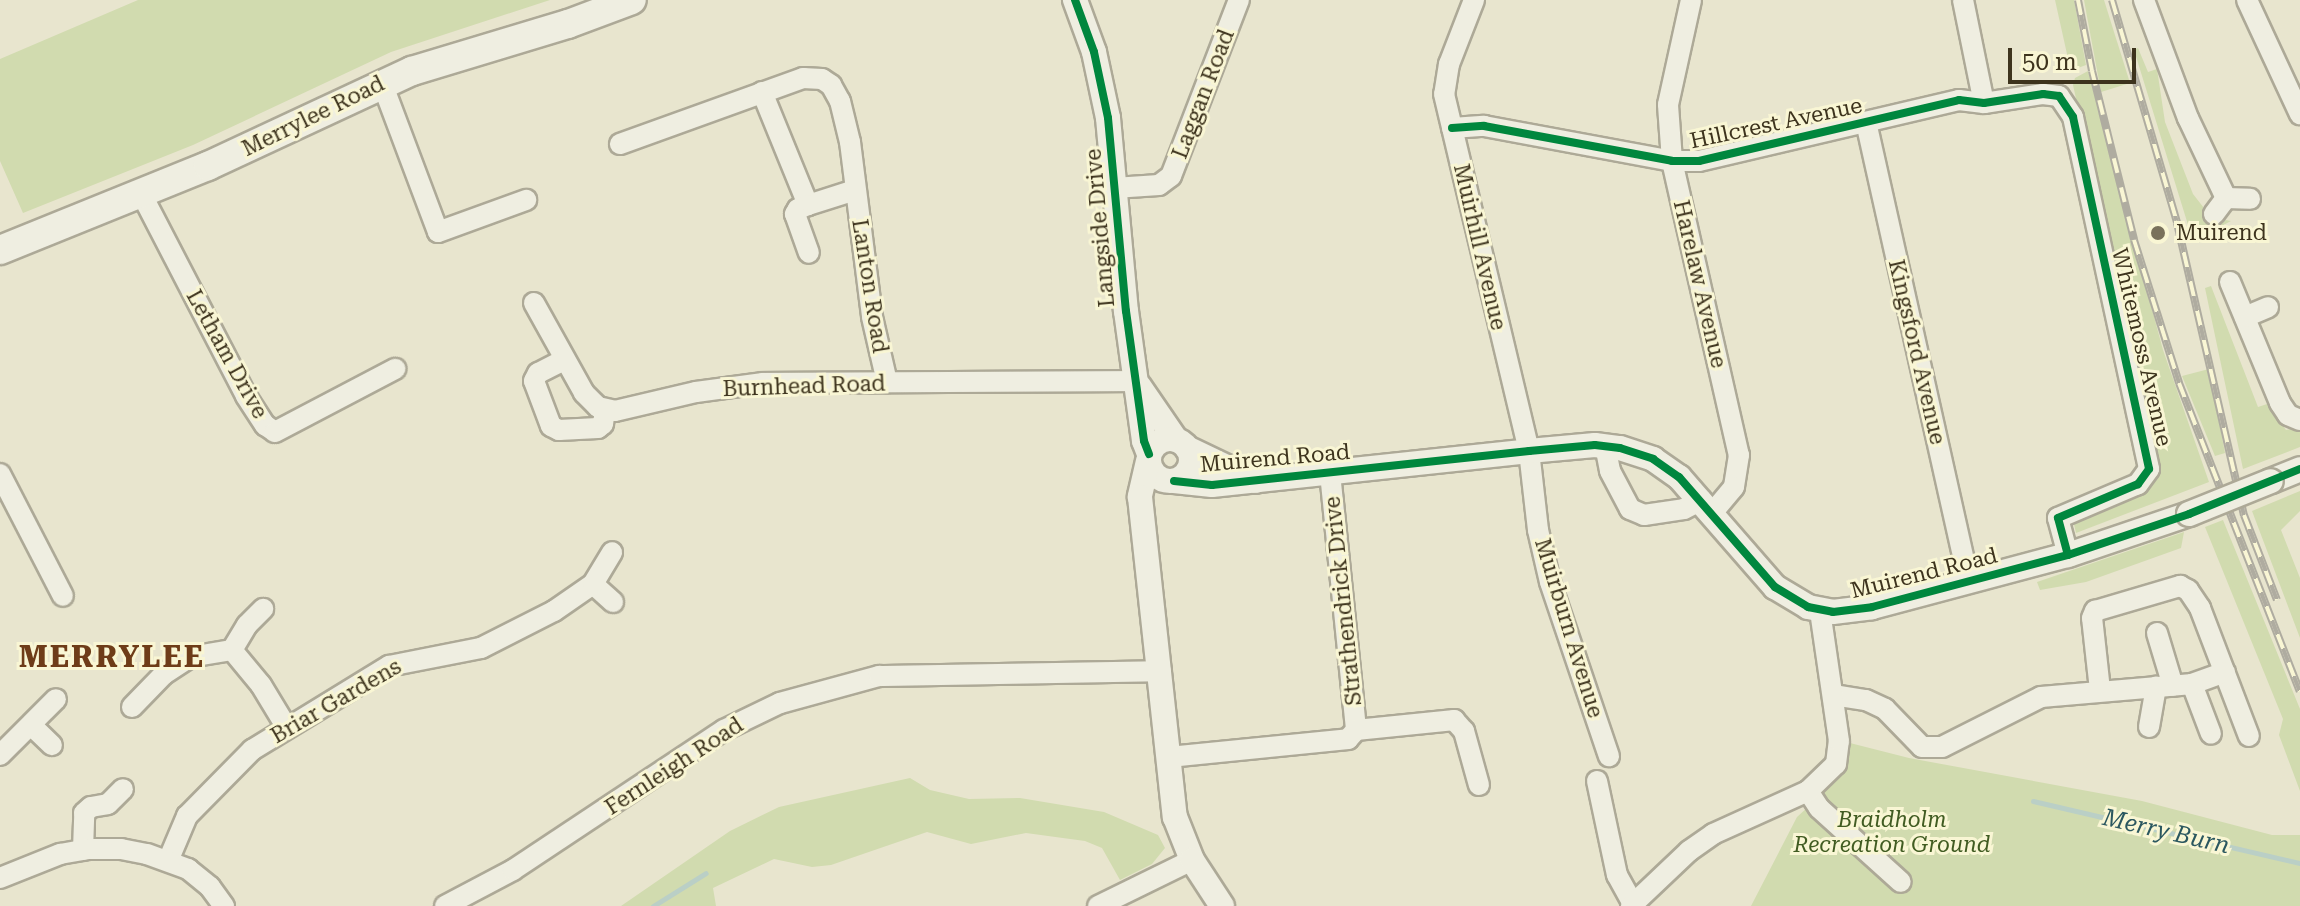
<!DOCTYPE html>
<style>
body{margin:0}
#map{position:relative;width:2300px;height:906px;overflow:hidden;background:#e8e5ce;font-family:"Roboto Serif",serif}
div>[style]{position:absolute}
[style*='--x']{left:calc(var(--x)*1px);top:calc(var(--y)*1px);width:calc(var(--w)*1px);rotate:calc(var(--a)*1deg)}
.green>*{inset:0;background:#d1dbaf}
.stream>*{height:5px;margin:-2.5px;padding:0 2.5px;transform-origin:2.5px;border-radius:2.5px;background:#bacfc6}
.roads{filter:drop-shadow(2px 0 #ada997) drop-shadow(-2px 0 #ada997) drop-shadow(0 2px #ada997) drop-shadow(0 -2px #ada997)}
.minor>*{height:20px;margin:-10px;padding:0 10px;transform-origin:10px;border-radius:10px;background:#efeee1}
.tertiary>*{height:24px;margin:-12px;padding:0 12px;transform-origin:12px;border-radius:12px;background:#efeee1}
.tertiary>.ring{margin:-12px;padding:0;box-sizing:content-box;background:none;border:24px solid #efeee1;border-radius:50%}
.secondary>*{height:28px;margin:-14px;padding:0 14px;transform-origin:14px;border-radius:14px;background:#efeee1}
.rail>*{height:8px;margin-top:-4px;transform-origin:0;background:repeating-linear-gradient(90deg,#f9f6d4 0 15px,#afaca0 0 30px);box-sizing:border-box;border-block:2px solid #afaca0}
.bridges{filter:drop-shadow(2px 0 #ada997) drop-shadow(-2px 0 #ada997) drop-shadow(0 2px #ada997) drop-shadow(0 -2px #ada997)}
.tertiary-bridge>*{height:24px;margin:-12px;padding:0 12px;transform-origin:12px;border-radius:12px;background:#efeee1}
.cycleway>*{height:8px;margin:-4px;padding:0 4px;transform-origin:4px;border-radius:4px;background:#00873e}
.dots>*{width:22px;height:22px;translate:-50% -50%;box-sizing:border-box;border:4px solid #f9f6d4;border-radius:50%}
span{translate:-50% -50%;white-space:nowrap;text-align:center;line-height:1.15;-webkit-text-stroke:6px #f9f6d4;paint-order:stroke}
.street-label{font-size:22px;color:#3d331d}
.poi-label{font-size:22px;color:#3d331d}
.left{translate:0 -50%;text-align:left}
.park-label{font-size:22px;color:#415c22;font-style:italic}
.water-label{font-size:24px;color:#2b575f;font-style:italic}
.district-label{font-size:30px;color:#6e3c18;font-weight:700;letter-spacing:2px}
.scale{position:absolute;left:2008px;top:48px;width:128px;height:36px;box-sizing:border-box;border:4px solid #3d331d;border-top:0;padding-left:10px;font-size:24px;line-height:28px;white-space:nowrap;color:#3d331d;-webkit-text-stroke:6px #f9f6d4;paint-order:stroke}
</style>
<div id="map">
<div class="green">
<div style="clip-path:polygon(138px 0,550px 0,391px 52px,193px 145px,23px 213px,0 161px,0 59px)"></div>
<div style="clip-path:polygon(2055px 0,2074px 0,2086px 65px,2067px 72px,2069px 63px)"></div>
<div style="clip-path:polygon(2084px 0,2104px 0,2130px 83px,2101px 92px)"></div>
<div style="clip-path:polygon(2138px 48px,2148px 72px,2157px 69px,2165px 122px,2193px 194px,2211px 217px,2231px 221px,2193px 241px,2134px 50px)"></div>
<div style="clip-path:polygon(2088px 71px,2163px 350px,2209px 482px,2076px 533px,2073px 520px,2160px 476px,2073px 85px,2075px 78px)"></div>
<div style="clip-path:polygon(2211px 286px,2258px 407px,2267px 404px,2286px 430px,2300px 427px,2300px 447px,2243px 469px,2205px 288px)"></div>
<div style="clip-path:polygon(2209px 369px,2225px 453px,2215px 456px,2182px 376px)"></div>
<div style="clip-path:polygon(2300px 491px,2300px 511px,2281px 530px,2300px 578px,2300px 638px,2252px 511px)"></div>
<div style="clip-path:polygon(2223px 520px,2300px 709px,2300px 791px,2279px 735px,2283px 719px,2205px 527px)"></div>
<div style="clip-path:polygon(2184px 532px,2181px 548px,2086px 582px,2040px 590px,2037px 582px)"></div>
<div style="clip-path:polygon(1846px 742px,1909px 758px,2142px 801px,2272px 835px,2300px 835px,2300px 906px,1751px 906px,1797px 817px,1831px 786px)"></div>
<div style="clip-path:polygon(910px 778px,930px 790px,969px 799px,1020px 798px,1104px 812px,1158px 835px,1165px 848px,1152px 864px,1120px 880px,1102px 848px,1085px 841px,1026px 833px,971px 844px,927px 832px,831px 865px,812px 867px,774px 859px,713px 888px,716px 906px,621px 906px,730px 831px,779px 807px)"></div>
</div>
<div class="stream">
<div style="--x:2033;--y:801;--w:274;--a:13.1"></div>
<div style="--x:653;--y:906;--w:62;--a:-31.9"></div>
</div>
<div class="roads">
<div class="minor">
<div style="--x:1474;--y:0;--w:69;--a:111.3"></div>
<div style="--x:1449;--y:64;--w:30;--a:99"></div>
<div style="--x:1444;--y:94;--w:367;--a:76.6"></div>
<div style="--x:1529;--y:451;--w:80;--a:83.5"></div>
<div style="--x:1538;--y:530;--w:53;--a:77"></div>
<div style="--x:1550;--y:582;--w:184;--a:71.3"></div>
<div style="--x:1691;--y:0;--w:107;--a:102.4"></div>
<div style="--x:1668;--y:105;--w:56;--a:85.9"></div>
<div style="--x:1672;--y:161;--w:302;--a:77.2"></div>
<div style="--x:1739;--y:455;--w:32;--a:99"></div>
<div style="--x:1734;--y:487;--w:33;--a:130"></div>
<div style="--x:1963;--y:0;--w:105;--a:78.5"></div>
<div style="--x:2144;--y:0;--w:126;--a:69.6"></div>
<div style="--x:2188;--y:118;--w:89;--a:64.6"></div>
<div style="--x:2247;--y:0;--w:126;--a:65.1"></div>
<div style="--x:382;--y:83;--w:159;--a:69.4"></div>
<div style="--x:438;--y:232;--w:94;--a:-20"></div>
<div style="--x:762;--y:92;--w:122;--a:67.8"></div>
<div style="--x:808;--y:205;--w:49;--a:-17.7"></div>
<div style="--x:1866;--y:122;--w:471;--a:77.4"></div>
<div style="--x:1452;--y:128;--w:32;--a:-4"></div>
<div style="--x:1484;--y:126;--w:191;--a:10.5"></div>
<div style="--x:1672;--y:161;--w:27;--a:0"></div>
<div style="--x:1699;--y:161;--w:267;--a:-13.2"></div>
<div style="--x:1959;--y:100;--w:25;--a:7"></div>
<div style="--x:1984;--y:103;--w:60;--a:-8.7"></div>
<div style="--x:2043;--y:94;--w:16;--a:7"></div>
<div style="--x:2059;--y:96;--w:25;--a:56"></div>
<div style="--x:2073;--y:117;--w:360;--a:77.8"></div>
<div style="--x:2149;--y:469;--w:19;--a:126"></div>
<div style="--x:2138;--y:484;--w:87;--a:157"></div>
<div style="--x:2058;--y:518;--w:38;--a:75"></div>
<div style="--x:620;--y:144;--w:195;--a:-19.8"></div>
<div style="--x:803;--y:78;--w:19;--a:3"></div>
<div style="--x:822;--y:79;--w:11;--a:34"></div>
<div style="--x:831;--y:85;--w:18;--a:61"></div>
<div style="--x:840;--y:101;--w:42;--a:76.3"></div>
<div style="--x:850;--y:142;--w:176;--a:82.8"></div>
<div style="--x:872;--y:317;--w:67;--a:77"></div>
<div style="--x:1114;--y:188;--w:45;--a:-3.8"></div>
<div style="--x:1159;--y:185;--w:15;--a:-37"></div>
<div style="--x:1171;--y:176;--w:189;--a:-68.9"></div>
<div style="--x:142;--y:195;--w:226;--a:62.6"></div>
<div style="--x:246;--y:396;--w:35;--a:57"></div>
<div style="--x:265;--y:425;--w:12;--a:35"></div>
<div style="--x:275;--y:432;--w:136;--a:-27.7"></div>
<div style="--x:808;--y:205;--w:11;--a:158"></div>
<div style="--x:798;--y:209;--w:6;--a:121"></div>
<div style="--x:795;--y:214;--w:41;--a:70.3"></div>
<div style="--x:2214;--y:214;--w:20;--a:-53"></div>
<div style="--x:2226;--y:198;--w:24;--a:2"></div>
<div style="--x:2230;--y:282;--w:131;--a:67.5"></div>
<div style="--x:2280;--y:403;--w:14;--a:56"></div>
<div style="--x:2288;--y:415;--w:13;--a:23"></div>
<div style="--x:534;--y:303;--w:103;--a:60.9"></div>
<div style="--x:584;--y:393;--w:20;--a:45"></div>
<div style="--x:598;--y:407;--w:17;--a:13"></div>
<div style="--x:615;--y:411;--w:83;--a:-13.2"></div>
<div style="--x:696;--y:392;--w:68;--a:-7.7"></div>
<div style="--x:763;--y:383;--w:372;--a:-0.3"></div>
<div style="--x:2245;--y:317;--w:25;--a:-23"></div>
<div style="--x:564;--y:360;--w:29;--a:153"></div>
<div style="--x:538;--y:373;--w:9;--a:117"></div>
<div style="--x:534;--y:381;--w:48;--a:69.3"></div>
<div style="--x:551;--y:426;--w:9;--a:27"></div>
<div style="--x:559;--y:430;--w:39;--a:-3"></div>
<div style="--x:598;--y:428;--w:6;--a:-39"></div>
<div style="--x:603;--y:424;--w:15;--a:-82"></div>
<div style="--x:1605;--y:445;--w:26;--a:79"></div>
<div style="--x:1610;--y:471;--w:43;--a:62.2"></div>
<div style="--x:1630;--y:509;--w:15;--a:23"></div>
<div style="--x:1644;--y:515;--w:40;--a:-8.5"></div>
<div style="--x:1684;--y:509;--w:20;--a:-27"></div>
<div style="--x:1330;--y:473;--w:258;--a:84.2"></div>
<div style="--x:0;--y:474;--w:137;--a:62.7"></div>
<div style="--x:593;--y:584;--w:27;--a:42"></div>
<div style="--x:2157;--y:633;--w:55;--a:73.2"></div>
<div style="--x:232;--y:650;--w:45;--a:50.4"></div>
<div style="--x:261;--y:685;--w:50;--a:58.8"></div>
<div style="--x:2192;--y:684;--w:53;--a:69.2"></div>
<div style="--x:2100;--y:690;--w:72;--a:-96.3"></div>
<div style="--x:2092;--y:618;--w:8;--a:-67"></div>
<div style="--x:2095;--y:611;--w:89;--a:-16.4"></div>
<div style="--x:2180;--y:586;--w:9;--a:27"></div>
<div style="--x:2188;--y:590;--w:22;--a:56"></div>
<div style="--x:2200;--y:608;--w:137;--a:69.1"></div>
<div style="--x:1833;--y:695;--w:33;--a:9"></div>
<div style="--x:1866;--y:700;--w:21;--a:25"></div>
<div style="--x:1885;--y:709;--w:53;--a:45.8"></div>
<div style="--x:1922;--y:747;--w:20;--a:0"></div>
<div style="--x:1942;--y:747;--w:111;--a:-26.8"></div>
<div style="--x:2041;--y:697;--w:152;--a:-4.9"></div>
<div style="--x:2192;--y:684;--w:35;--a:-20"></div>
<div style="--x:132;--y:707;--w:46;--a:-45.9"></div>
<div style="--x:164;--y:674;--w:31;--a:-33"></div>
<div style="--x:190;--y:657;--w:43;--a:-9.5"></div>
<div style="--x:232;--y:650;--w:29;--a:-59"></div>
<div style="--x:247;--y:625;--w:23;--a:-45"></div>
<div style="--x:31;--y:725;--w:29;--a:44"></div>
<div style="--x:2149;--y:727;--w:41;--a:-80.1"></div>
<div style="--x:0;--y:755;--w:79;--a:-45"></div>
<div style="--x:1169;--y:757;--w:180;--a:-5.7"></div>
<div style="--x:1348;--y:739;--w:12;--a:-48"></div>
<div style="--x:1356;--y:730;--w:99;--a:-5.8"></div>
<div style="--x:1454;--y:720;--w:15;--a:48"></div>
<div style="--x:1464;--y:731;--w:56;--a:74.5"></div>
<div style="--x:1597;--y:781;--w:96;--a:78"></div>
<div style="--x:1617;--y:875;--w:33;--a:61"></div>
<div style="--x:1808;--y:791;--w:20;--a:57"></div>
<div style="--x:1819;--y:808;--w:110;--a:42.1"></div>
<div style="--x:83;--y:850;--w:37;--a:-88"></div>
<div style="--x:84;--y:813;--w:9;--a:-41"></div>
<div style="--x:91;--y:807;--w:17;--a:-10"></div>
<div style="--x:108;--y:804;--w:21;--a:-45"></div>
<div style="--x:168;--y:861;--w:49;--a:-67.1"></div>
<div style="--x:187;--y:816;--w:93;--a:-45.4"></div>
<div style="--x:252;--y:750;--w:161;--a:-31.5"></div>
<div style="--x:389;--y:666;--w:94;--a:-11.1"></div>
<div style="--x:481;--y:648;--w:82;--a:-26.9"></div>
<div style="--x:554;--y:611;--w:47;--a:-34.7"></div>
<div style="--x:593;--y:584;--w:37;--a:-59"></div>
<div style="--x:0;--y:878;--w:65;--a:-21.8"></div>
<div style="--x:60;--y:854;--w:28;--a:-10"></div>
<div style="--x:88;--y:849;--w:33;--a:0"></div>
<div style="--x:121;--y:849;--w:26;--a:11"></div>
<div style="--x:147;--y:854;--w:44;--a:20.1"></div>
<div style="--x:188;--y:869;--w:28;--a:39"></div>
<div style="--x:210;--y:887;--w:24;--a:54"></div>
<div style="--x:445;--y:906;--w:77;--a:-27.9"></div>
<div style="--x:513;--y:870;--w:253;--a:-33.6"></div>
<div style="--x:724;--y:730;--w:62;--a:-25.7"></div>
<div style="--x:780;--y:703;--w:103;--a:-15.3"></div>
<div style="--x:879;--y:676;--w:282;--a:-1"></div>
<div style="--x:1098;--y:906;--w:105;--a:-26.1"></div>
<div style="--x:1631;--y:906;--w:80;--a:-43.5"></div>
<div style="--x:1689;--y:851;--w:29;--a:-35"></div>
<div style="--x:1713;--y:834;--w:104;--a:-24.4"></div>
<div style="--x:1808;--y:791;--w:39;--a:-44"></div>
<div style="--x:1836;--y:764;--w:23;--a:-83"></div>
<div style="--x:1839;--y:741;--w:132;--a:-98.3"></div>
</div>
<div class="tertiary">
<div style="--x:1075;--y:0;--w:55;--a:69.9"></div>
<div style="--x:1094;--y:52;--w:67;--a:78"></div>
<div style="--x:1108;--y:118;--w:194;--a:84.7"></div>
<div style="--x:1126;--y:311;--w:131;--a:82.1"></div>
<div style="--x:1144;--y:441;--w:14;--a:69"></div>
<div style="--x:1139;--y:386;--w:65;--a:55.6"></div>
<div class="ring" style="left:1149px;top:439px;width:18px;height:18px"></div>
<div style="--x:1187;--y:448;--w:76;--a:25.6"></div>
<div style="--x:1148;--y:461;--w:37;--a:103"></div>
<div style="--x:1140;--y:497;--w:322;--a:83.8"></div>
<div style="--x:1175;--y:817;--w:46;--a:68.4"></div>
<div style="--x:1192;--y:860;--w:55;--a:56.9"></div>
<div style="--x:1174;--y:481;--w:38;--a:6"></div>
<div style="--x:1212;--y:485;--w:319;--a:-6.1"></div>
<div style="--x:1529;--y:451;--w:66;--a:-5.2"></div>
<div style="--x:1595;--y:445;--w:25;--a:7"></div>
<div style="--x:1620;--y:448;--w:35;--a:18"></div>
<div style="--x:1653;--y:459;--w:32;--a:35"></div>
<div style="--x:1679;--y:477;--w:146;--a:48.9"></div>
<div style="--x:1775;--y:587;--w:39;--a:31"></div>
<div style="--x:1808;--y:607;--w:25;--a:11"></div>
<div style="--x:1833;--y:612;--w:39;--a:-7"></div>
<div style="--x:1872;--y:607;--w:203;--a:-14.9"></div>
<div style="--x:2068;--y:555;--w:128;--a:-18.7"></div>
<div style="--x:2271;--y:481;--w:31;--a:-22"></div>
</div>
<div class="secondary">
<div style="--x:0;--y:250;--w:224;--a:-22"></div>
<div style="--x:208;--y:166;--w:225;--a:-25"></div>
<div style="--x:412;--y:71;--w:163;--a:-16.8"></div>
<div style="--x:568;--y:24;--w:68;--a:-20.6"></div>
</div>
</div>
<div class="rail">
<div style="--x:2078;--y:0;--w:72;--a:78.8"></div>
<div style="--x:2092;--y:71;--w:174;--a:76"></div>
<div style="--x:2134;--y:240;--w:150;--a:72.5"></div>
<div style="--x:2179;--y:383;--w:331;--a:68.6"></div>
<div style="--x:2112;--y:0;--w:232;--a:73.7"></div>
<div style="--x:2177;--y:223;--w:300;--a:77.1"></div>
<div style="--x:2244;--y:515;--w:91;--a:68.8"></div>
</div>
<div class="bridges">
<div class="tertiary-bridge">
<div style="--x:2189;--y:514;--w:88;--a:-21.9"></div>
</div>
</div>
<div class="cycleway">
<div style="--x:1075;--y:0;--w:55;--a:69.9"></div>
<div style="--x:1094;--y:52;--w:67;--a:78"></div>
<div style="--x:1108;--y:118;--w:194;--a:84.7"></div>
<div style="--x:1126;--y:311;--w:131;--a:82.1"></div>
<div style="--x:1144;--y:441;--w:14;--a:69"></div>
<div style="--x:1452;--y:128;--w:32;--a:-4"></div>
<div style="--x:1484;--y:126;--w:191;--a:10.5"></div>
<div style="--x:1672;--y:161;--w:27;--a:0"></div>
<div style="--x:1699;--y:161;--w:267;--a:-13.2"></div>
<div style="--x:1959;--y:100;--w:25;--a:7"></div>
<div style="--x:1984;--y:103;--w:60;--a:-8.7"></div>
<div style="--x:2043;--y:94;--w:16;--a:7"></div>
<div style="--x:2059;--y:96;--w:25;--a:56"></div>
<div style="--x:2073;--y:117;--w:360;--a:77.8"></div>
<div style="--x:2149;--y:469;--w:19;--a:126"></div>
<div style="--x:2138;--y:484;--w:87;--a:157"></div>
<div style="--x:2058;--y:518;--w:38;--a:75"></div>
<div style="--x:1174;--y:481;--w:38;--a:6"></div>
<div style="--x:1212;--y:485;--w:319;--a:-6.1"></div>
<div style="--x:1529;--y:451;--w:66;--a:-5.2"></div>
<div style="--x:1595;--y:445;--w:25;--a:7"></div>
<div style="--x:1620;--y:448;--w:35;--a:18"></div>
<div style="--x:1653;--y:459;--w:32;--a:35"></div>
<div style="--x:1679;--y:477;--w:146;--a:48.9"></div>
<div style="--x:1775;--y:587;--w:39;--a:31"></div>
<div style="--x:1808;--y:607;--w:25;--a:11"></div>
<div style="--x:1833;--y:612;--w:39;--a:-7"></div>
<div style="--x:1872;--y:607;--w:203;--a:-14.9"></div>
<div style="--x:2068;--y:555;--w:128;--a:-18.7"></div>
<div style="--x:2189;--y:514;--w:120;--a:-22.1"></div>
</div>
<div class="dots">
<div style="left:2158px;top:233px;background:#79715b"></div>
</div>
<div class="street-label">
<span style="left:1203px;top:94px;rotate:-69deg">Laggan Road</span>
<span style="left:313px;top:116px;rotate:-26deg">Merrylee Road</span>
<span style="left:1776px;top:123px;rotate:-12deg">Hillcrest Avenue</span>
<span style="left:1100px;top:228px;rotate:-95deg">Langside Drive</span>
<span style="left:1480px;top:247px;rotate:77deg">Muirhill Avenue</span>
<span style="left:1700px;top:284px;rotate:77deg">Harelaw Avenue</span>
<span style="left:870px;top:286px;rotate:81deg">Lanton Road</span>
<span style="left:2142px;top:347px;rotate:77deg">Whitemoss Avenue</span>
<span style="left:1917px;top:352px;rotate:77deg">Kingsford Avenue</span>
<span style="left:227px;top:354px;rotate:61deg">Letham Drive</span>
<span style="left:804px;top:386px;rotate:-2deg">Burnhead Road</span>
<span style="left:1275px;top:458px;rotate:-5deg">Muirend Road</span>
<span style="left:1924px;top:573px;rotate:-14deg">Muirend Road</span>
<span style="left:1343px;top:601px;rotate:-96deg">Strathendrick Drive</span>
<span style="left:1569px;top:628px;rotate:73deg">Muirburn Avenue</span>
<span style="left:336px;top:701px;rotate:-30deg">Briar Gardens</span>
<span style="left:674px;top:766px;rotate:-33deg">Fernleigh Road</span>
</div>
<div class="poi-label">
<span class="left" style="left:2176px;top:233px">Muirend</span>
</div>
<div class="park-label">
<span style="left:1892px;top:832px">Braidholm<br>Recreation Ground</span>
</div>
<div class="water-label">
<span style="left:2166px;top:832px;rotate:13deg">Merry Burn</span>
</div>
<div class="district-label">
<span style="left:112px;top:657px">MERRYLEE</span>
</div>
<div class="scale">50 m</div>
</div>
